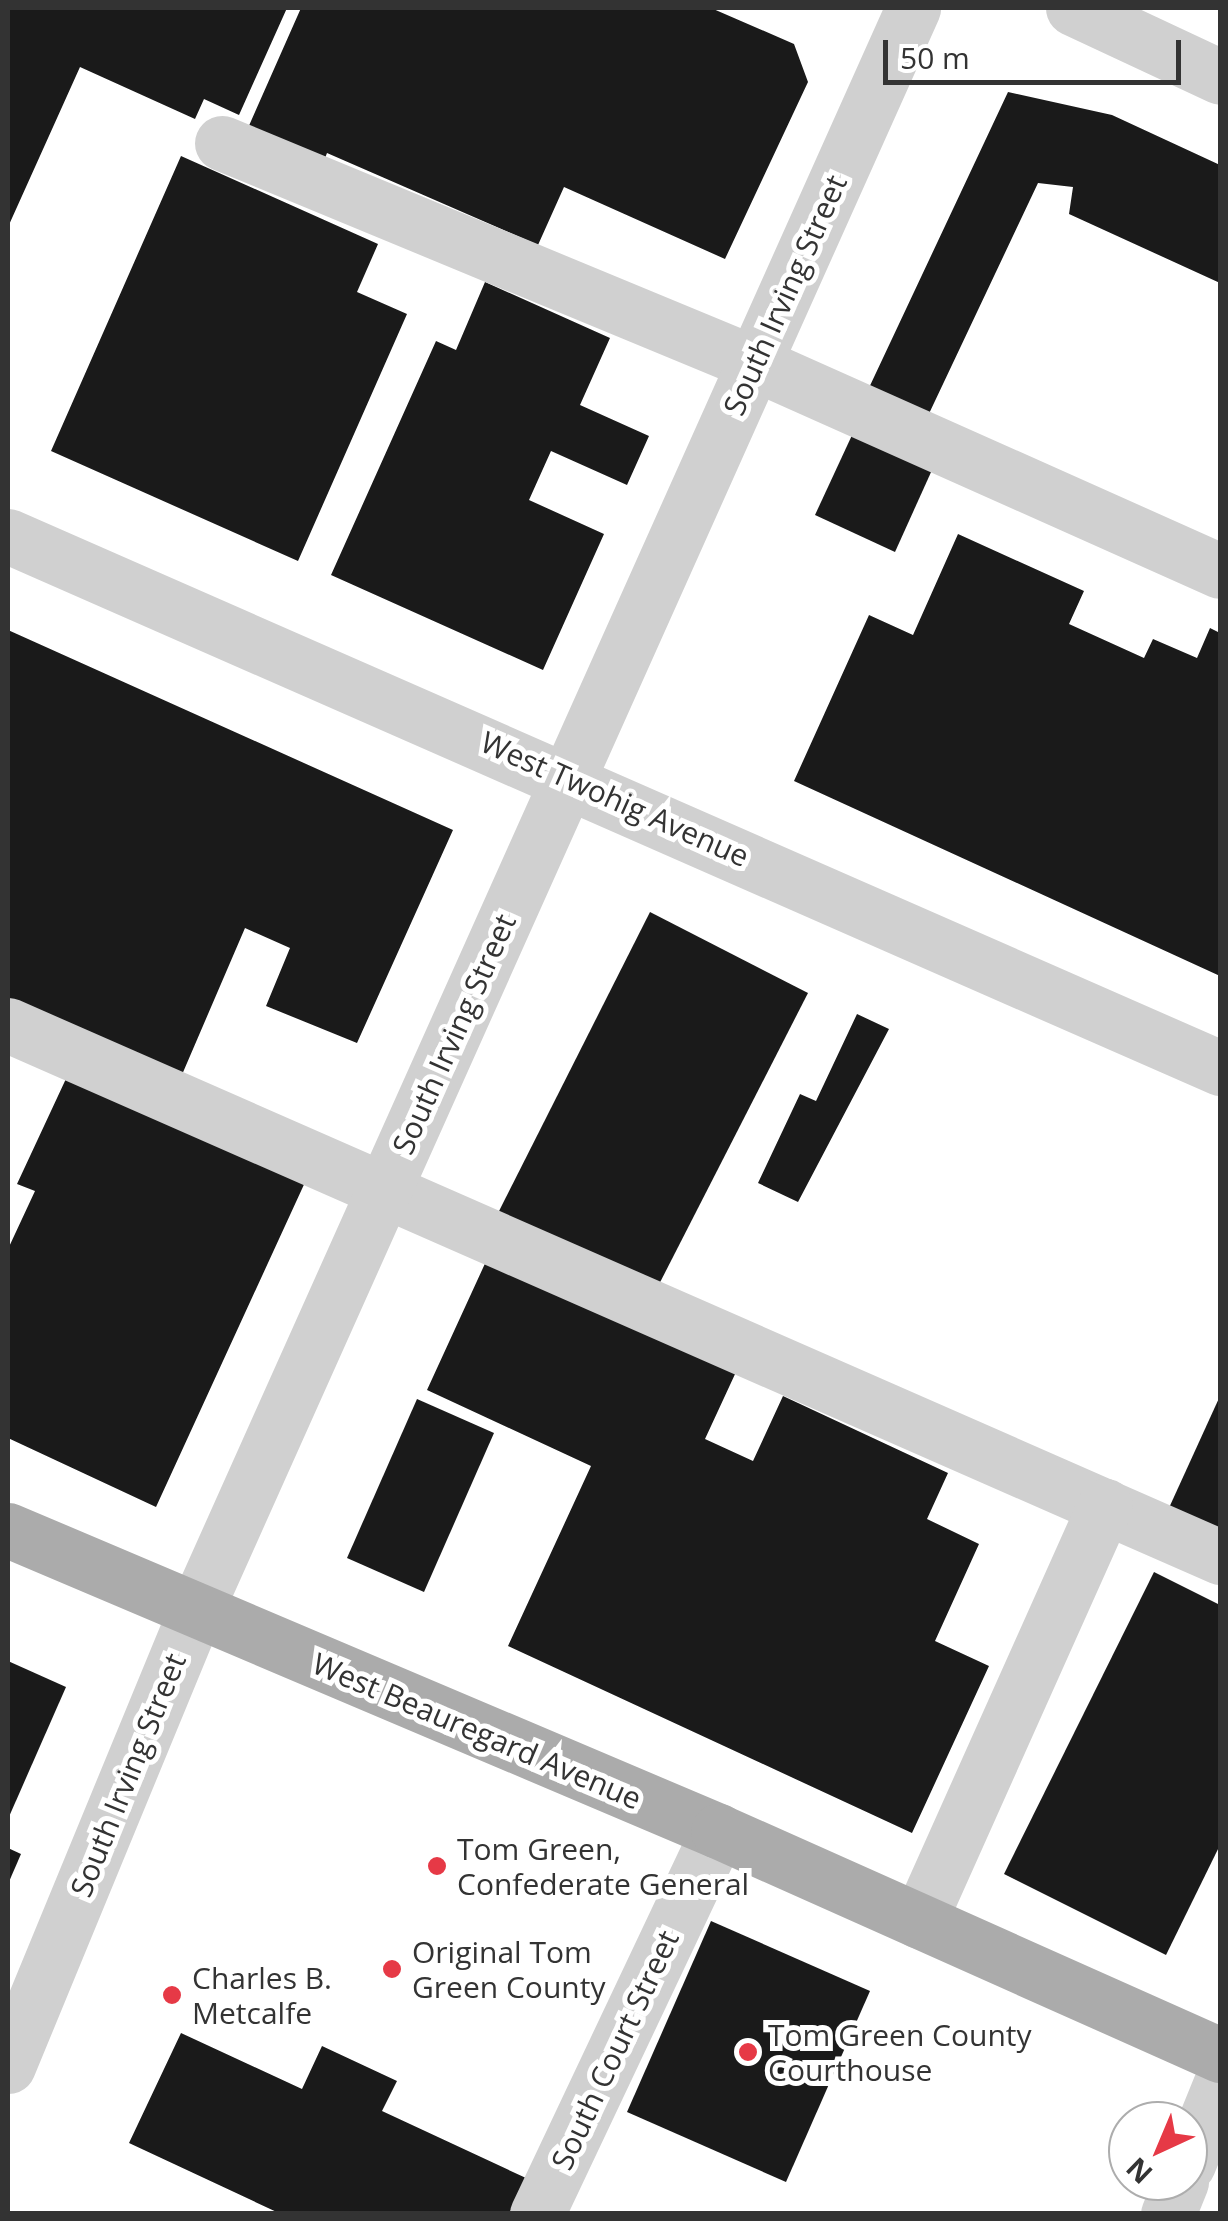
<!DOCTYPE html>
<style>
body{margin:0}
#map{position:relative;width:1228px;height:2221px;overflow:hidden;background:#fff;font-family:"Open Sans",sans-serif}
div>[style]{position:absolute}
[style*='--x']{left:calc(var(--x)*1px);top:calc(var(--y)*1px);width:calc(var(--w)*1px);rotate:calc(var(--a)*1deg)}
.building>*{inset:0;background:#1a1a1a}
.minor>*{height:55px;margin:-27.5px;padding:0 27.5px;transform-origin:27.5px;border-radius:27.5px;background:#d0d0d0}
.major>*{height:55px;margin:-27.5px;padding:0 27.5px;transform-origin:27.5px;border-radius:27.5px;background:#ababab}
.dots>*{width:28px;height:28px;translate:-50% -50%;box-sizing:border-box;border:5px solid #fff;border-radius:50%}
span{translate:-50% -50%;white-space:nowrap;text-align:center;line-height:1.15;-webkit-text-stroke:10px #fff;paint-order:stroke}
.street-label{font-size:30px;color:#333}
.poi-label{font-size:30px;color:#333}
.left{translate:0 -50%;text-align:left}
.frame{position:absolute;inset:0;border:10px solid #333;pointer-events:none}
.north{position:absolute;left:1108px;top:2101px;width:100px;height:100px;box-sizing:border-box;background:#fff;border:2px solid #adadad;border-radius:50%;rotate:224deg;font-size:28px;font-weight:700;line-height:40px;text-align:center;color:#333}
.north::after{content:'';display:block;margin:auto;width:35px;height:45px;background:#e63946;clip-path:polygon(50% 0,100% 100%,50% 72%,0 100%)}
.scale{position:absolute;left:883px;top:40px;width:298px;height:45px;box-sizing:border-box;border:5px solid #333;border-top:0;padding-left:12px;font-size:30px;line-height:35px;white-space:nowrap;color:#333;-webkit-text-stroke:8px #fff;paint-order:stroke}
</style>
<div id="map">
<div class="building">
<div style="clip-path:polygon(8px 8px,287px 8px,239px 115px,204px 99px,195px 119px,80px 67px,8px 227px)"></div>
<div style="clip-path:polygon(301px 8px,711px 8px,794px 44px,808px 82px,725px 259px,564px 187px,538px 245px,327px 153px,320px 171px,244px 137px)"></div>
<div style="clip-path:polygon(1008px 92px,1112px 115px,1220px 165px,1220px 283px,1069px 214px,1073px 187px,1038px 183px,926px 420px,867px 392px)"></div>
<div style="clip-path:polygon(181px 156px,378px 244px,357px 292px,407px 314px,298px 561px,51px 451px)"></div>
<div style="clip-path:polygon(485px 282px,610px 338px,580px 405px,649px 436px,627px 485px,551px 451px,529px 500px,604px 534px,543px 670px,331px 575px,436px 341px,456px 350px)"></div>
<div style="clip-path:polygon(853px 433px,932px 470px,895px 552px,815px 515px)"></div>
<div style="clip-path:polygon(958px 534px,1084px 591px,1069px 624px,1144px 658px,1153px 639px,1197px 658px,1210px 628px,1220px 633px,1220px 976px,794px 781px,869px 615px,913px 635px)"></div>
<div style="clip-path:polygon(8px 630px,453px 830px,357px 1043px,266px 1006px,290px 948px,245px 928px,181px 1077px,8px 1002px)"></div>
<div style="clip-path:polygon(650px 912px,808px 993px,651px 1300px,495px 1219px)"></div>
<div style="clip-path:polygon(857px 1014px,889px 1029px,798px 1202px,758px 1183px,800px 1094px,816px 1101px)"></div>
<div style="clip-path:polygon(71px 1068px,307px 1178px,156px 1507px,8px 1438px,8px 1249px,35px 1191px,17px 1184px)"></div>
<div style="clip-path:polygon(488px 1257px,736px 1372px,705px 1439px,753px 1461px,783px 1396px,948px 1473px,927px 1519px,979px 1544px,935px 1641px,989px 1666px,912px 1833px,508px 1646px,591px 1466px,427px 1390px)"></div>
<div style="clip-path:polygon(1220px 1396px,1220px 1548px,1163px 1521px)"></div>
<div style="clip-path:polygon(417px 1399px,494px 1433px,424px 1592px,347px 1558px)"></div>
<div style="clip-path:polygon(1154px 1572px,1220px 1605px,1220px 1845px,1166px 1955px,1004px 1874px)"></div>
<div style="clip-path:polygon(8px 1661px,66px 1687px,8px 1819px)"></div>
<div style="clip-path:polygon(8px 1848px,21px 1854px,8px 1884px)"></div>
<div style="clip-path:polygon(711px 1921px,870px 1991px,786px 2182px,627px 2112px)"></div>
<div style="clip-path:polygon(181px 2033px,302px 2089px,322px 2046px,397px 2081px,382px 2111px,526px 2178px,509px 2214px,281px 2214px,129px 2143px)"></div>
</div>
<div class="minor">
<div style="--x:1073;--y:8;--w:162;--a:25.1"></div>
<div style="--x:222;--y:143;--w:576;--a:22.47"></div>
<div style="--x:754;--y:363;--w:510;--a:24.05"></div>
<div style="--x:8;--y:536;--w:1324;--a:23.7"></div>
<div style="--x:8;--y:1025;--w:1324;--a:23.7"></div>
<div style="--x:919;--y:1921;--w:455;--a:-65.9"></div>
<div style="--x:8;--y:2066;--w:489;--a:-67.6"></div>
<div style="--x:194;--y:1614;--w:1760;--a:-65.88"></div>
<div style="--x:1188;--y:2164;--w:85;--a:-67.9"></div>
<div style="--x:537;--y:2214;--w:424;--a:-64.7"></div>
<div style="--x:1168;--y:2214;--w:35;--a:-68"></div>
</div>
<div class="major">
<div style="--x:8;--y:1530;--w:771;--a:22.97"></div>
<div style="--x:718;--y:1831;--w:550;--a:24.05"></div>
</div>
<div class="dots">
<div style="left:437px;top:1866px;background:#e63946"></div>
<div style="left:392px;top:1969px;background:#e63946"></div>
<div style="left:172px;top:1995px;background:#e63946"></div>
<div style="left:748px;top:2052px;background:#e63946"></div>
</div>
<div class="street-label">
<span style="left:785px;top:295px;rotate:-66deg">South Irving Street</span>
<span style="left:615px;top:799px;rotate:24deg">West Twohig Avenue</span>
<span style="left:454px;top:1034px;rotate:-66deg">South Irving Street</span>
<span style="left:477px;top:1731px;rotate:23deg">West Beauregard Avenue</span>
<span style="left:128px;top:1775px;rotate:-68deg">South Irving Street</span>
<span style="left:615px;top:2050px;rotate:-65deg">South Court Street</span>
</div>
<div class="poi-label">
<span class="left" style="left:457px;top:1866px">Tom Green,<br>Confederate General</span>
<span class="left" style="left:412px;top:1969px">Original Tom<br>Green County</span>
<span class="left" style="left:192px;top:1995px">Charles B.<br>Metcalfe</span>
<span class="left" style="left:768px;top:2052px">Tom Green County<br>Courthouse</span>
</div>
<div class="frame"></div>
<div class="north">N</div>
<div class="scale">50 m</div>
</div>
